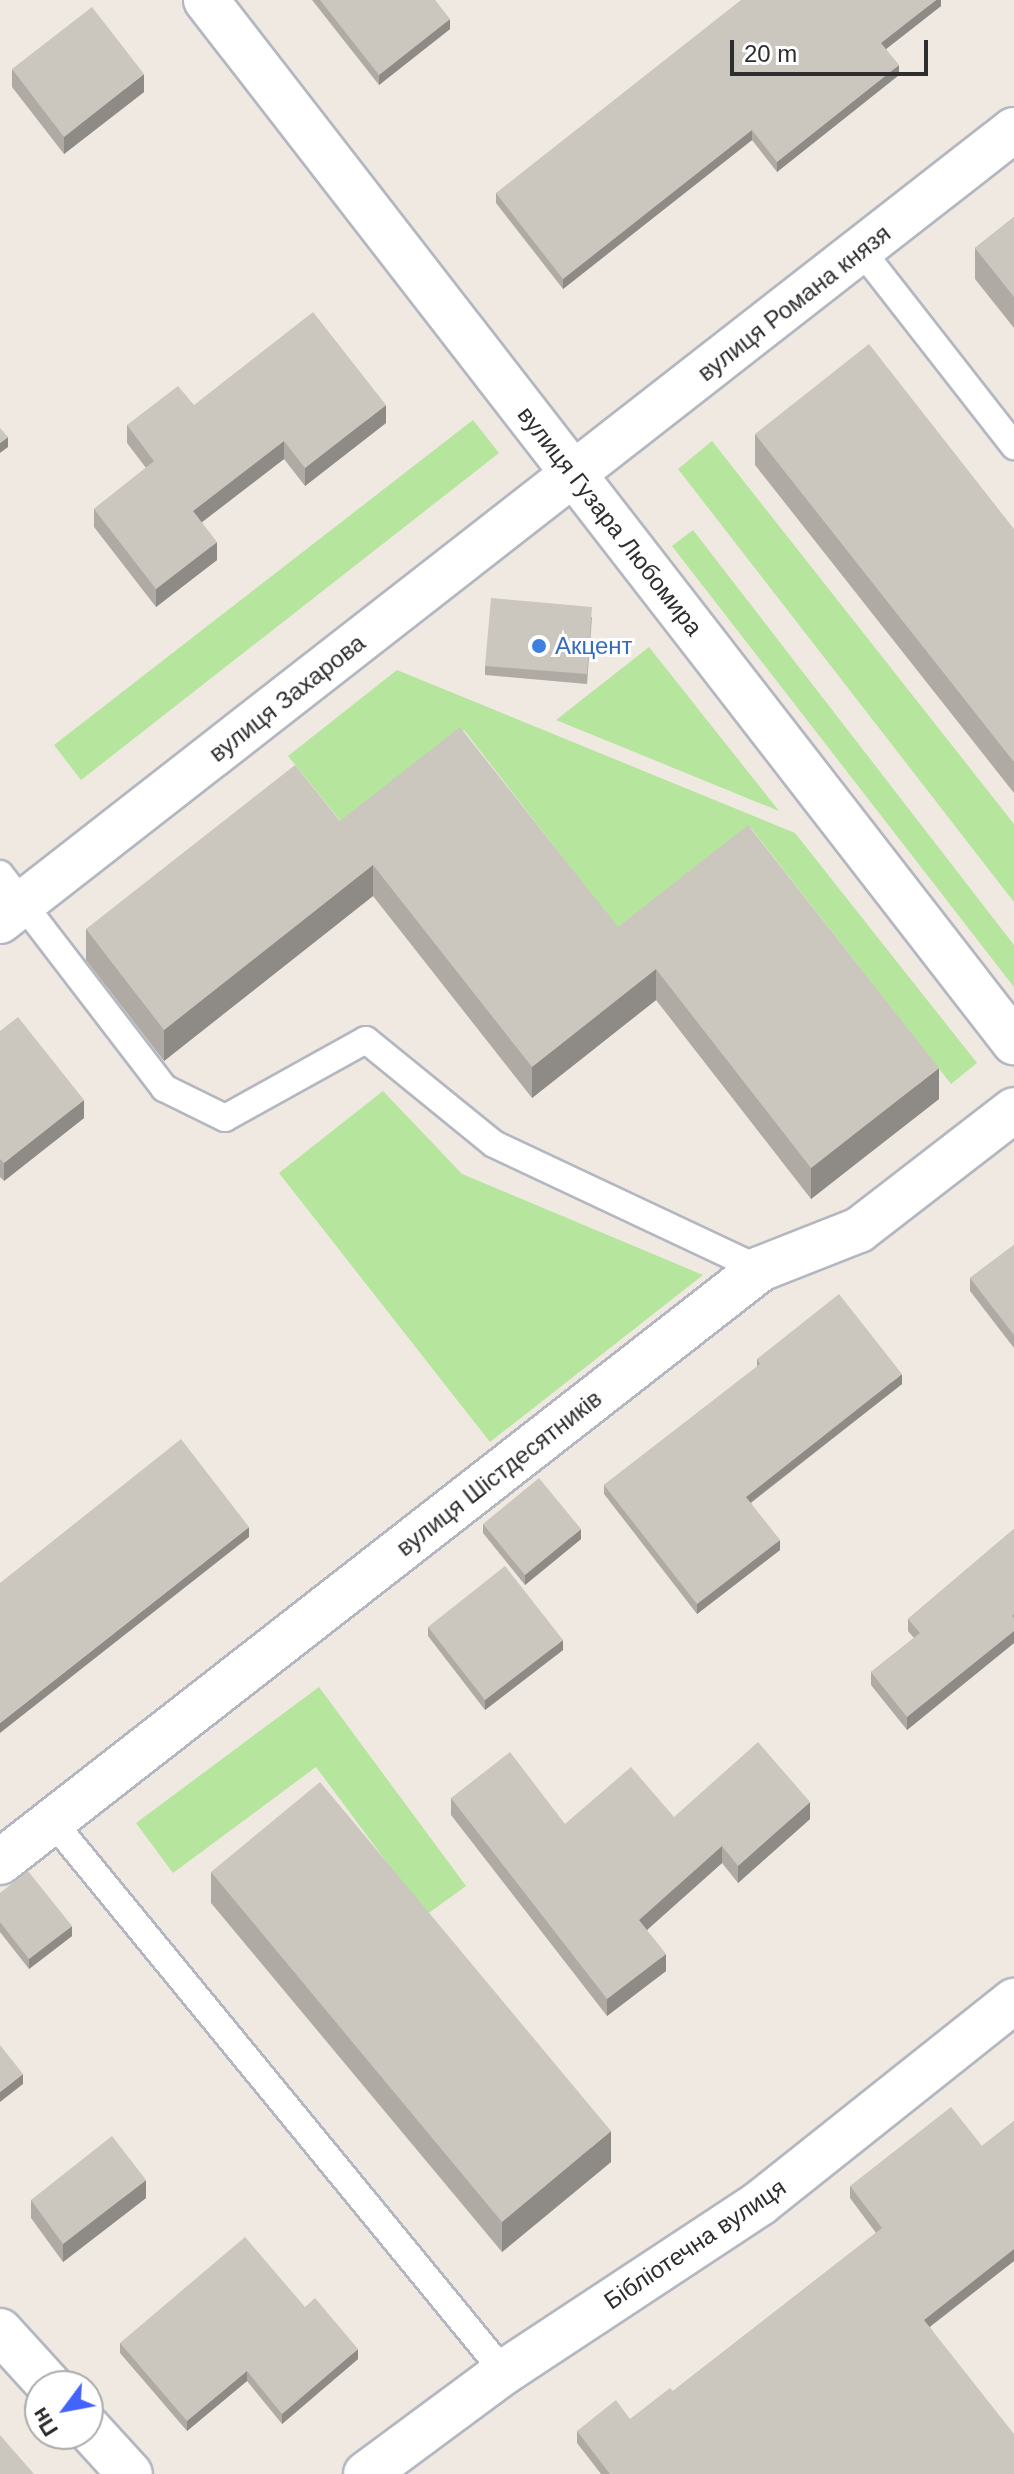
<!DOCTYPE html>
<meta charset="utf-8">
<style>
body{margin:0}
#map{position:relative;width:1014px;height:2474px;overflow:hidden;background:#efe9e1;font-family:Helvetica,sans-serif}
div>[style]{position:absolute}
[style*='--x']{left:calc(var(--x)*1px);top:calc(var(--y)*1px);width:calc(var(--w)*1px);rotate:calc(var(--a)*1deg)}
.green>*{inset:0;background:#b6e59e}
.roads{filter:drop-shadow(2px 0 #b4b7c1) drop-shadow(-2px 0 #b4b7c1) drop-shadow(0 2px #b4b7c1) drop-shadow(0 -2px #b4b7c1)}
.service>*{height:26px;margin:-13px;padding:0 13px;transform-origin:13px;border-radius:13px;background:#fff}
.minor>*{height:44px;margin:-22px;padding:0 22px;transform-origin:22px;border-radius:22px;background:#fff}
.wall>*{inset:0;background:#afaba4}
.shaded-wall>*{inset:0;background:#8e8b86}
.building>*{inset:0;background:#cbc7bf}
.dots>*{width:22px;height:22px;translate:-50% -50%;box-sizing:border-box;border:4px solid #fff;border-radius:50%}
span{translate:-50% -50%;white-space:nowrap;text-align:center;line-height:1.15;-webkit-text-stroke:6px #fff;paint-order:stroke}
.street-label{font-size:24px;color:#2e2e2e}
.shop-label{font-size:24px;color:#366cbe}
.left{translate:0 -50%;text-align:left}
.north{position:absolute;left:24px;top:2370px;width:80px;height:80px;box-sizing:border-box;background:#fff;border:2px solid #ababab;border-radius:50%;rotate:238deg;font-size:22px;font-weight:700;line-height:32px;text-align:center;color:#2e2e2e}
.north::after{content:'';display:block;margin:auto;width:28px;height:36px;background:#4264fb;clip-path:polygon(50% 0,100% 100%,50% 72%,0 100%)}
.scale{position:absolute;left:730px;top:40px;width:198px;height:36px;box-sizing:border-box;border:4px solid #2e2e2e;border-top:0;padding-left:10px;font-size:24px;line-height:28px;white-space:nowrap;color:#2e2e2e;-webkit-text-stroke:6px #fff;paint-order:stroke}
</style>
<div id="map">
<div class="green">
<div style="clip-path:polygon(473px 420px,499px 453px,81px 780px,54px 745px)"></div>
<div style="clip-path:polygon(712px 441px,1014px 824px,1014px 902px,678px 469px)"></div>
<div style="clip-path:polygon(693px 530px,1014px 945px,1014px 987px,672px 546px)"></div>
<div style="clip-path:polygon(649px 647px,779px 811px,556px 720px)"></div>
<div style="clip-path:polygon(397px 670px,795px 833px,977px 1063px,951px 1084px,751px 828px,620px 931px,464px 730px,343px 824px,288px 756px)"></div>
<div style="clip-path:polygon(383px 1091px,462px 1174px,703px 1275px,490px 1442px,279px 1173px)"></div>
<div style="clip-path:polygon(319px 1687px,466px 1886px,426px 1915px,316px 1767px,173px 1873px,136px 1823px)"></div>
</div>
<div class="roads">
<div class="service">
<div style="--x:861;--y:250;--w:249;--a:52"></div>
<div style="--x:0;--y:874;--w:270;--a:52.5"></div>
<div style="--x:164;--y:1088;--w:68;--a:26.2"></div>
<div style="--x:225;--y:1118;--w:161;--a:-29"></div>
<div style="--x:366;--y:1040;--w:165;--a:39.1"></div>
<div style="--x:494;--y:1144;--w:294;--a:25.2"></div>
<div style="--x:53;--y:1822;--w:711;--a:50.65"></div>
</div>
<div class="minor">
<div style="--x:206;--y:0;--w:1319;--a:52.21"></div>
<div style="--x:0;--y:921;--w:1286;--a:-37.96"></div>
<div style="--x:0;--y:1862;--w:964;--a:-37.96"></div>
<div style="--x:760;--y:1269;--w:106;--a:-21.5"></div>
<div style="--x:859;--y:1230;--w:196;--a:-37.7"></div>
<div style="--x:0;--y:2331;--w:74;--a:47.7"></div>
<div style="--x:88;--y:2428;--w:62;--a:47.6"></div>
<div style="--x:366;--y:2474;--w:172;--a:-36.5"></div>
<div style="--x:504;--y:2372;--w:307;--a:-33.4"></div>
<div style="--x:760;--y:2203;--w:325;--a:-38.5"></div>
</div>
</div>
<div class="wall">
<div style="clip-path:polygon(312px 0,435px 0,450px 29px,379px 85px)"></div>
<div style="clip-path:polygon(941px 0,941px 6px,886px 49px,899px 75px,777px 172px,752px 140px,563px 289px,496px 203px,496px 193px)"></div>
<div style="clip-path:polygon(12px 69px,144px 92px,64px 154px,12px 87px)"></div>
<div style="clip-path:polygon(1014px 217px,1014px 328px,975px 279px,975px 248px)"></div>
<div style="clip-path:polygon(194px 405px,386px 423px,305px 486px,284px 459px,202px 522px,217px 560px,156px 607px,94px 527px,94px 509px,146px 468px,127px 443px,127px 425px)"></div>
<div style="clip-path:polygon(755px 434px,1014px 529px,1014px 793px,755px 465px)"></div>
<div style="clip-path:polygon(592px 617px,587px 684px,485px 675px,485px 666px)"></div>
<div style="clip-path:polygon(340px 821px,618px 927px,939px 1099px,811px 1199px,656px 1000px,532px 1098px,373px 896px,164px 1061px,86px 960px,86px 929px)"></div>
<div style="clip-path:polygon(0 1031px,84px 1118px,4px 1181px,0 1177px)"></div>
<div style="clip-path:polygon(1014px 1245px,1014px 1348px,970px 1291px,970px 1278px)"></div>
<div style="clip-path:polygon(757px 1359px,902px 1384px,751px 1503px,780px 1550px,697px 1614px,604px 1494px,604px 1485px,757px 1367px)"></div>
<div style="clip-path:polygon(483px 1524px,581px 1539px,525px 1585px,483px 1533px)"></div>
<div style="clip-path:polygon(1014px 1529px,1014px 1643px,907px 1730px,871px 1685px,871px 1672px,914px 1638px,908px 1631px,908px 1619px)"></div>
<div style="clip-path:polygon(428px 1627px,563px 1650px,485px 1710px,428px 1636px)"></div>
<div style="clip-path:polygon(451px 1798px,565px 1824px,674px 1817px,810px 1819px,738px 1883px,722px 1863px,647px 1930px,666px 1971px,607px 2016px,451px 1815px)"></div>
<div style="clip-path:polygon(211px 1872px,611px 2162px,502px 2252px,211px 1903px)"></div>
<div style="clip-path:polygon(0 1893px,72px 1936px,29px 1969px,0 1932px)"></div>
<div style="clip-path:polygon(1014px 2121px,1014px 2261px,930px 2327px,1014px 2474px,601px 2474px,577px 2443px,577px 2431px,630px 2419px,673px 2391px,876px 2233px,850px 2198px,850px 2186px,982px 2146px)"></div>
<div style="clip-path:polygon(146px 2198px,63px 2262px,31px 2218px,31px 2200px)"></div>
<div style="clip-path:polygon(305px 2307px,358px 2359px,282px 2424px,247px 2381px,187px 2431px,120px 2353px,120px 2343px)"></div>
</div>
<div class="shaded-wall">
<div style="clip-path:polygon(936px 0,941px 0,941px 6px,881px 53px,881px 43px)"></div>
<div style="clip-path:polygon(450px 19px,450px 29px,379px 85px,379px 75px)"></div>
<div style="clip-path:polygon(899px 65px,899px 75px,777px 172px,777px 162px)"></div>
<div style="clip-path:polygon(144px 74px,144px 92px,64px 154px,64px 137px)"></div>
<div style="clip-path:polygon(752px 130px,752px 140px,563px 289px,563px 279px)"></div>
<div style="clip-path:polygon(386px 405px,386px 423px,305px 486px,305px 468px)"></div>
<div style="clip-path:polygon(8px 437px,8px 447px,0 453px,0 443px)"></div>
<div style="clip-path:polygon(284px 441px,284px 459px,193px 529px,193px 511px)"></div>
<div style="clip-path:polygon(217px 542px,217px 560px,156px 607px,156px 589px)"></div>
<div style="clip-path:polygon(373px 865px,373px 896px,164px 1061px,164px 1030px)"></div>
<div style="clip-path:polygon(656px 969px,656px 1000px,532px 1098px,532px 1067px)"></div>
<div style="clip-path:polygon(939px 1068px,939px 1099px,811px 1199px,811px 1168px)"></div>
<div style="clip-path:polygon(84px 1100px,84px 1118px,4px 1181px,4px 1163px)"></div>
<div style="clip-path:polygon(902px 1374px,902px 1384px,746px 1506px,746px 1497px)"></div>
<div style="clip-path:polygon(249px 1527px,249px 1537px,0 1733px,0 1723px)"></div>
<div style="clip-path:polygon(581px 1529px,581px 1539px,525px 1585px,525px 1575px)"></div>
<div style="clip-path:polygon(780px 1540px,780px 1550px,697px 1614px,697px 1604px)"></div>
<div style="clip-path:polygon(1014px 1631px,1014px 1643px,907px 1730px,907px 1717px)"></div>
<div style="clip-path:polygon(563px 1640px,563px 1650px,485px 1710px,485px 1700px)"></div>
<div style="clip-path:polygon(810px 1802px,810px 1819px,738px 1883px,738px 1866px)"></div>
<div style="clip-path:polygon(722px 1846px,722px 1863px,639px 1937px,639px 1920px)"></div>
<div style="clip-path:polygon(72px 1926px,72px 1936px,29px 1969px,29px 1959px)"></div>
<div style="clip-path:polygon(666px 1954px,666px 1971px,607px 2016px,607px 1999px)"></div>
<div style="clip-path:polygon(23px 2074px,23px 2084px,0 2102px,0 2092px)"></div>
<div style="clip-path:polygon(611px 2131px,611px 2162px,502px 2252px,502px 2222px)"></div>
<div style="clip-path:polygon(146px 2180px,146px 2198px,63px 2262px,63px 2244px)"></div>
<div style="clip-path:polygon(1014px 2249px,1014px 2261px,924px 2331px,924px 2320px)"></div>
<div style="clip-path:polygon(358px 2349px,358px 2359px,282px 2424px,282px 2414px)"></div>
<div style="clip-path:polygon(247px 2371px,247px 2381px,187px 2431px,187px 2421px)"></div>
</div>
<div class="building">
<div style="clip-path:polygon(320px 0,435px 0,450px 19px,379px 75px)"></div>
<div style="clip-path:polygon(741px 0,936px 0,881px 43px,899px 65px,777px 162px,752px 130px,563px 279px,496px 193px)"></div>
<div style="clip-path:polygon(92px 7px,144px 74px,64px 137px,12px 69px)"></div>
<div style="clip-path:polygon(1014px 217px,1014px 297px,975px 248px)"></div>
<div style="clip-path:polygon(313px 312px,386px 405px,305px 468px,284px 441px,193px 511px,217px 542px,156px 589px,94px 509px,154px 461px,127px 425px,178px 386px,194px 405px)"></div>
<div style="clip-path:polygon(869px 344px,1014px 529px,1014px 762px,755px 434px)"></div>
<div style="clip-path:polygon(0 428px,8px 437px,0 443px)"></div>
<div style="clip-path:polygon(491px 598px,592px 607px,587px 674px,485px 666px)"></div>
<div style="clip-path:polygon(460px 727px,618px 927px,748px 825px,939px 1068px,811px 1168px,656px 969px,532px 1067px,373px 865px,164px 1030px,86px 929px,295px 765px,340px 821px)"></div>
<div style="clip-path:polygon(18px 1017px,84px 1100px,4px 1163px,0 1159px,0 1031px)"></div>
<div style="clip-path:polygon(1014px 1245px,1014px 1335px,970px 1278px)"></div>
<div style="clip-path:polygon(839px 1294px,902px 1374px,746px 1497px,780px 1540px,697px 1604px,604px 1485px,760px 1364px,757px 1359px)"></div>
<div style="clip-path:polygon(181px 1439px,249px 1527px,0 1723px,0 1583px)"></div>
<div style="clip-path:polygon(539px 1478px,581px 1529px,525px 1575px,483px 1524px)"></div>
<div style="clip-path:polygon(1014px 1529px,1014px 1614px,1012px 1616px,1014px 1618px,1014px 1631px,907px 1717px,871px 1672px,920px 1633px,908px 1619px)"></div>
<div style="clip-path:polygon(505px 1566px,563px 1640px,485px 1700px,428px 1627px)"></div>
<div style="clip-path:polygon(758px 1742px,810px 1802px,738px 1866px,722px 1846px,639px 1920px,666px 1954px,607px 1999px,451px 1798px,510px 1752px,565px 1824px,631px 1767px,674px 1817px)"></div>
<div style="clip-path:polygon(320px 1782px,611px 2131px,502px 2222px,211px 1872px)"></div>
<div style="clip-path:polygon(28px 1871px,72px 1926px,29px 1959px,0 1922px,0 1893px)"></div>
<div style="clip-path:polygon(0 2045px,23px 2074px,0 2092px)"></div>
<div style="clip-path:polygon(951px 2107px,982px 2146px,1014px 2121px,1014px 2249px,924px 2320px,1014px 2434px,1014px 2474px,610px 2474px,577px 2431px,616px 2400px,630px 2419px,670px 2388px,673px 2391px,882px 2228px,850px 2186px)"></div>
<div style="clip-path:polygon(112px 2136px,146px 2180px,63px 2244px,31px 2200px)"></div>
<div style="clip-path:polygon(245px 2237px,305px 2307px,315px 2298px,358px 2349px,282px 2414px,247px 2371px,187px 2421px,120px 2343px)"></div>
<div style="clip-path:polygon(0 2435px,34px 2474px,0 2474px)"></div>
</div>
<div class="dots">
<div style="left:539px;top:646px;background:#3f7fe0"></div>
</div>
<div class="street-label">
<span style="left:794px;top:303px;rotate:-38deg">вулиця Романа князя</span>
<span style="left:610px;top:521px;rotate:52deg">вулиця Гузара Любомира</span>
<span style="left:287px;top:698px;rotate:-38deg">вулиця Захарова</span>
<span style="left:499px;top:1473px;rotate:-38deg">вулиця Шістдесятників</span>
<span style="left:695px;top:2244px;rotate:-34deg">Бібліотечна вулиця</span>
</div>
<div class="shop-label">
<span class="left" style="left:555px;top:646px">Акцент</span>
</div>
<div class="north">Пн</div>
<div class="scale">20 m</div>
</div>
